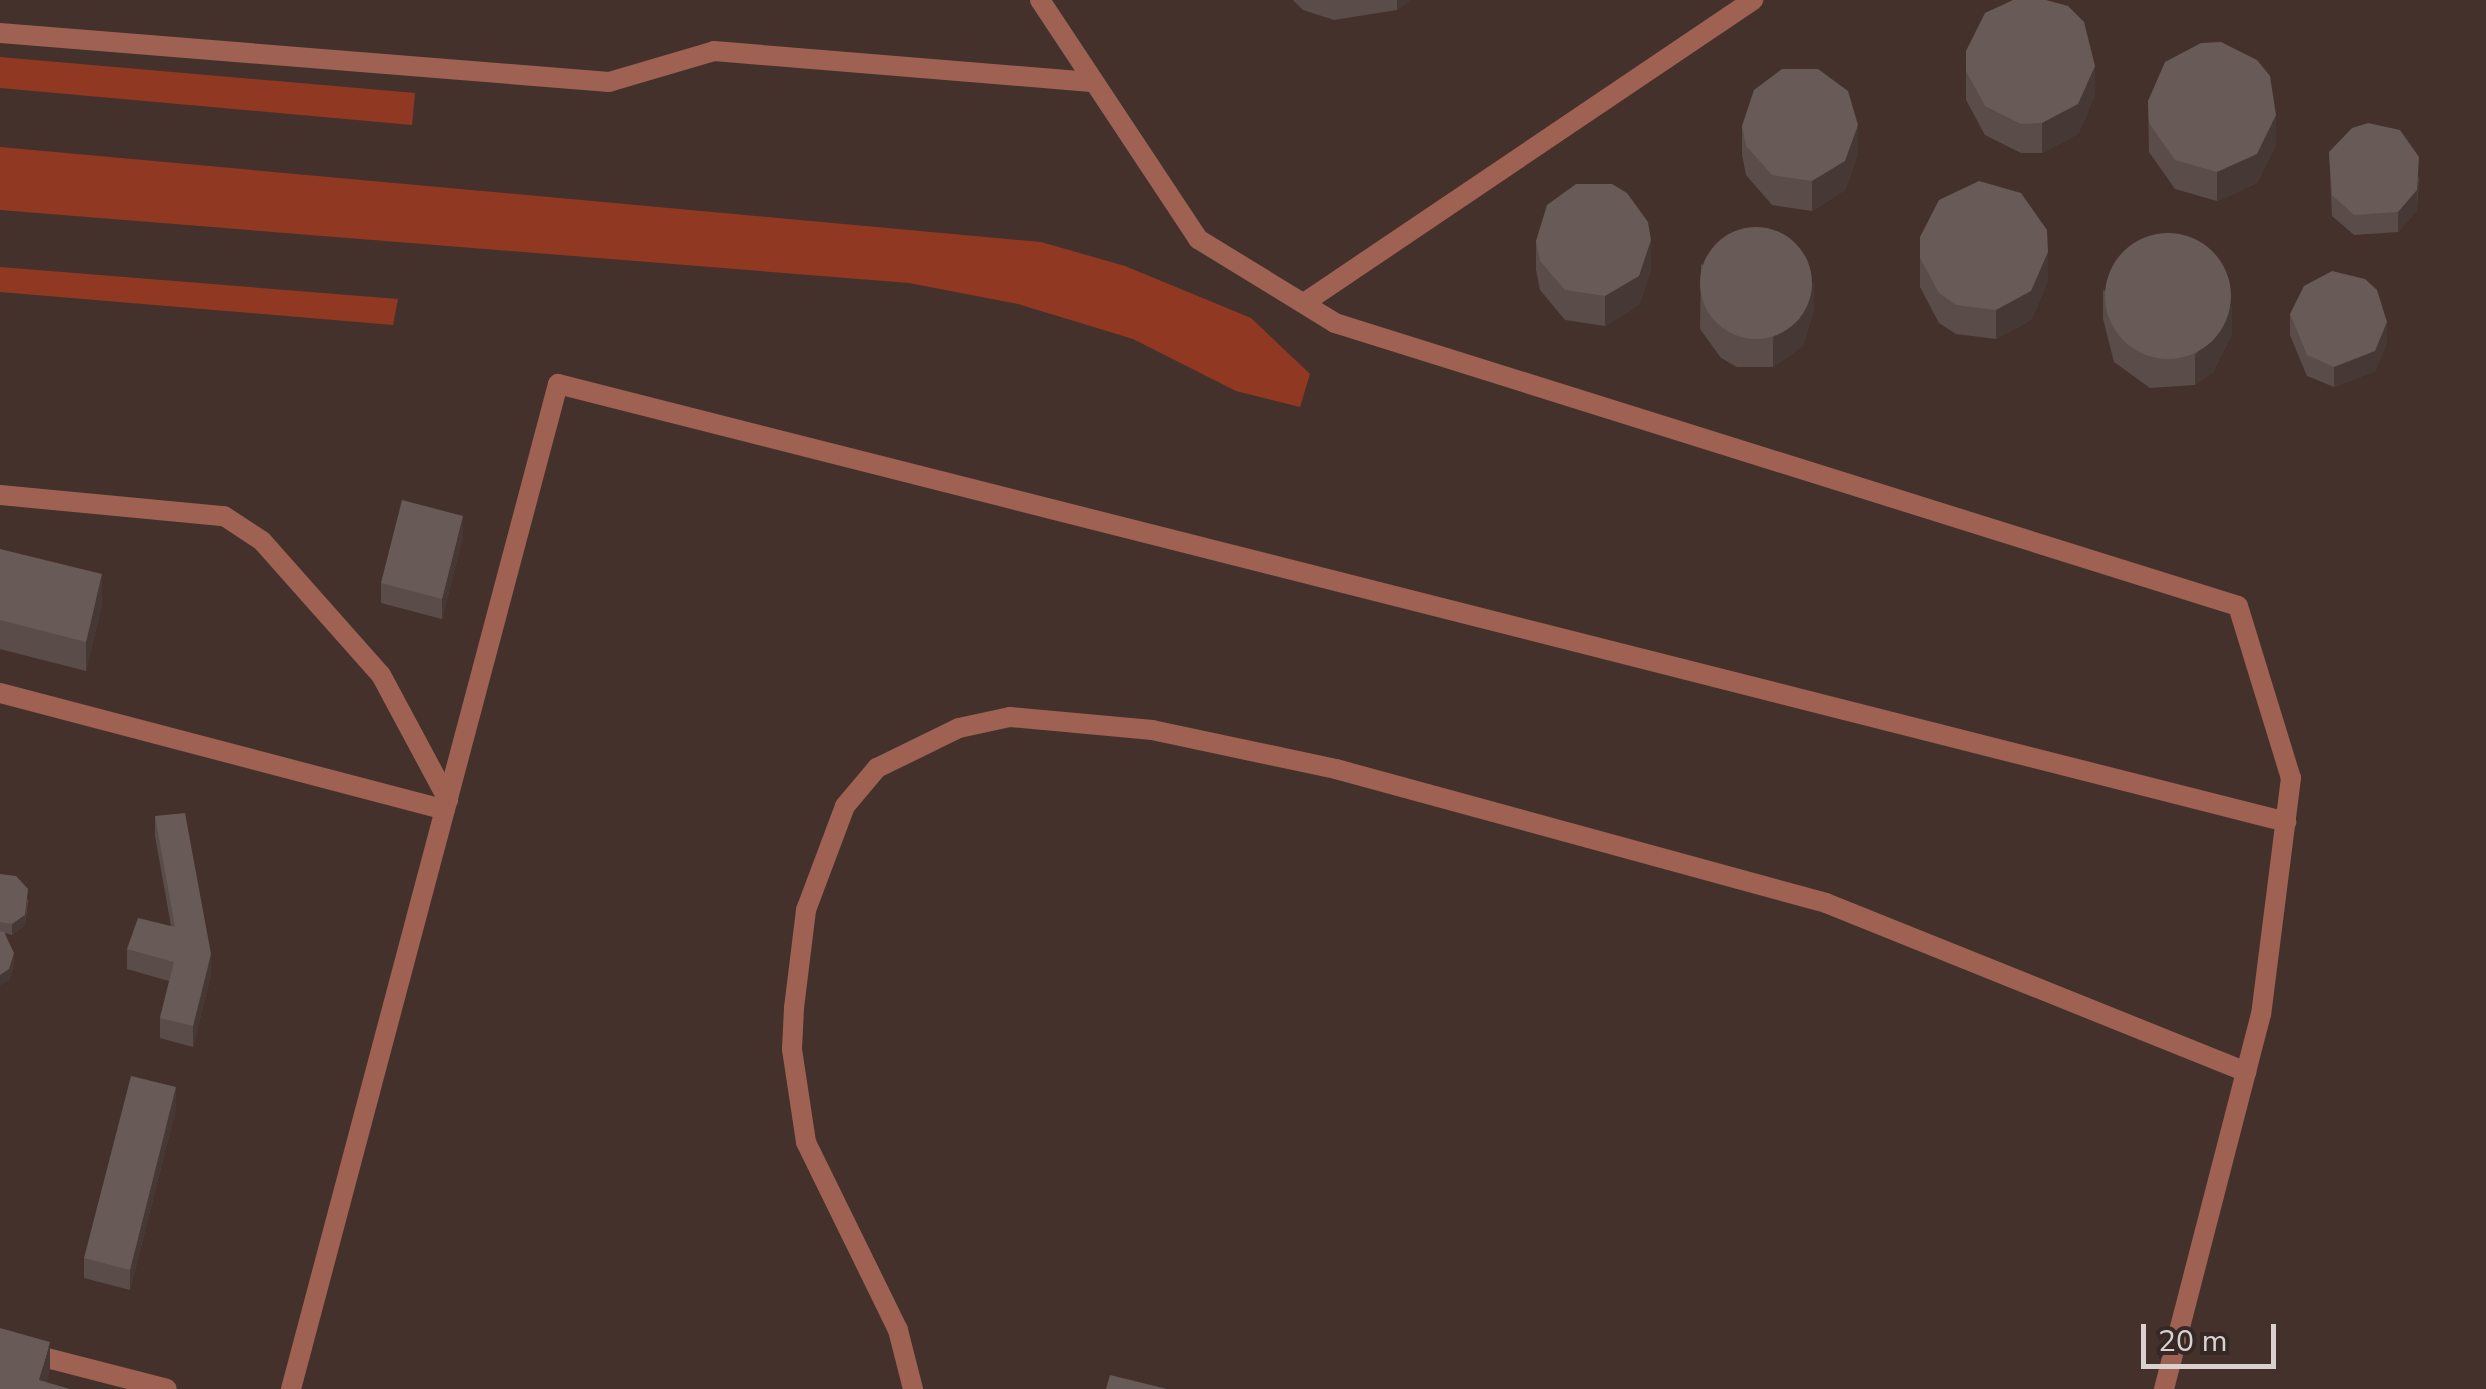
<!DOCTYPE html>
<style>
body{margin:0}
#map{position:relative;width:2486px;height:1389px;overflow:hidden;background:#352825;font-family:"Nunito Sans",sans-serif}
div>[style]{position:absolute}
[style*='--x']{left:calc(var(--x)*1px);top:calc(var(--y)*1px);width:calc(var(--w)*1px);rotate:calc(var(--a)*1deg)}
.built>*{inset:0;background:#44312c}
.water>*{inset:0;background:#913823}
.service>*{height:20px;margin:-10px;padding:0 10px;transform-origin:10px;border-radius:10px;background:#9e6152}
.wall>*{inset:0;background:#5a4c49}
.shaded-wall>*{inset:0;background:#453835}
.building>*{inset:0;background:#675a57}
.round{border-radius:50%}
span{translate:-50% -50%;white-space:nowrap;text-align:center;line-height:1.15;-webkit-text-stroke:8px #352825;paint-order:stroke}
.scale{position:absolute;left:2141px;top:1324px;width:135px;height:45px;box-sizing:border-box;border:5px solid #dad1cf;border-top:0;padding-left:12px;font-size:30px;line-height:35px;white-space:nowrap;color:#dad1cf;-webkit-text-stroke:8px #352825;paint-order:stroke}
</style>
<div id="map">
<div class="built">
<div style="clip-path:polygon(0 0,2486px 0,2486px 1389px,0 1389px)"></div>
</div>
<div class="water">
<div style="clip-path:polygon(0 57px,415px 93px,412px 125px,0 88px)"></div>
<div style="clip-path:polygon(0 147px,1041px 242px,1125px 266px,1251px 318px,1310px 374px,1300px 407px,1236px 391px,1133px 339px,1018px 304px,909px 283px,0 210px)"></div>
<div style="clip-path:polygon(0 267px,398px 299px,393px 325px,0 292px)"></div>
</div>
<div class="service">
<div style="--x:1040;--y:0;--w:287;--a:56.5"></div>
<div style="--x:1198;--y:239;--w:161;--a:31.5"></div>
<div style="--x:1335;--y:323;--w:946;--a:17.4"></div>
<div style="--x:2238;--y:606;--w:180;--a:72.9"></div>
<div style="--x:2291;--y:778;--w:238;--a:97.2"></div>
<div style="--x:2261;--y:1014;--w:387;--a:104.5"></div>
<div style="--x:0;--y:33;--w:611;--a:4.6"></div>
<div style="--x:609;--y:82;--w:109;--a:-16.4"></div>
<div style="--x:714;--y:51;--w:381;--a:4.7"></div>
<div style="--x:1304;--y:303;--w:542;--a:-34.01"></div>
<div style="--x:0;--y:495;--w:225;--a:5.4"></div>
<div style="--x:224;--y:516;--w:45;--a:33.3"></div>
<div style="--x:262;--y:541;--w:179;--a:48.4"></div>
<div style="--x:381;--y:675;--w:142;--a:61.8"></div>
<div style="--x:0;--y:693;--w:460;--a:14.7"></div>
<div style="--x:0;--y:1346;--w:172;--a:14.4"></div>
<div style="--x:291;--y:1389;--w:1040;--a:-75.12"></div>
<div style="--x:558;--y:384;--w:1783;--a:14.22"></div>
<div style="--x:913;--y:1389;--w:61;--a:-104.3"></div>
<div style="--x:898;--y:1330;--w:209;--a:-116.1"></div>
<div style="--x:806;--y:1142;--w:94;--a:-98.6"></div>
<div style="--x:792;--y:1049;--w:41;--a:-87.2"></div>
<div style="--x:794;--y:1008;--w:99;--a:-83"></div>
<div style="--x:806;--y:910;--w:111;--a:-69.4"></div>
<div style="--x:845;--y:806;--w:50;--a:-49.9"></div>
<div style="--x:877;--y:768;--w:91;--a:-26"></div>
<div style="--x:959;--y:728;--w:52;--a:-12.2"></div>
<div style="--x:1010;--y:717;--w:143;--a:5.2"></div>
<div style="--x:1152;--y:730;--w:188;--a:12"></div>
<div style="--x:1336;--y:769;--w:508;--a:15.29"></div>
<div style="--x:1826;--y:903;--w:453;--a:21.9"></div>
</div>
<div class="wall">
<div style="clip-path:polygon(1293px 0,1410px 0,1397px 10px,1334px 20px,1303px 10px)"></div>
<div style="clip-path:polygon(1966px 51px,2095px 95px,2078px 134px,2042px 153px,2021px 153px,1985px 135px,1966px 100px)"></div>
<div style="clip-path:polygon(2148px 101px,2276px 145px,2257px 183px,2217px 201px,2175px 189px,2149px 152px)"></div>
<div style="clip-path:polygon(1742px 126px,1858px 154px,1845px 190px,1812px 211px,1772px 205px,1746px 175px,1742px 155px)"></div>
<div style="clip-path:polygon(2329px 152px,2419px 177px,2417px 210px,2398px 232px,2354px 235px,2332px 216px)"></div>
<div style="clip-path:polygon(1920px 237px,2048px 281px,2031px 320px,1996px 339px,1956px 334px,1939px 323px,1920px 287px)"></div>
<div style="clip-path:polygon(1536px 241px,1651px 269px,1639px 305px,1605px 326px,1565px 320px,1540px 290px,1536px 270px)"></div>
<div style="clip-path:polygon(1701px 264px,1814px 310px,1803px 346px,1773px 367px,1737px 367px,1721px 358px,1700px 329px)"></div>
<div style="clip-path:polygon(2103px 290px,2232px 334px,2213px 372px,2195px 385px,2150px 388px,2114px 362px,2103px 319px)"></div>
<div style="clip-path:polygon(2290px 314px,2387px 342px,2375px 371px,2334px 387px,2307px 376px,2290px 335px)"></div>
<div style="clip-path:polygon(463px 536px,442px 619px,381px 603px,381px 583px)"></div>
<div style="clip-path:polygon(0 549px,102px 604px,86px 671px,0 649px)"></div>
<div style="clip-path:polygon(155px 816px,211px 974px,193px 1047px,160px 1038px,160px 1018px,169px 981px,127px 969px,127px 949px,171px 926px,155px 836px)"></div>
<div style="clip-path:polygon(0 874px,28px 900px,25px 925px,12px 935px,5px 933px,14px 964px,9px 980px,0 985px)"></div>
<div style="clip-path:polygon(176px 1108px,130px 1290px,84px 1278px,84px 1258px)"></div>
</div>
<div class="shaded-wall">
<div style="clip-path:polygon(1397px 0,1410px 0,1397px 10px)"></div>
<div style="clip-path:polygon(2095px 66px,2095px 95px,2078px 134px,2042px 153px,2042px 123px)"></div>
<div style="clip-path:polygon(2276px 115px,2276px 145px,2257px 183px,2217px 201px,2217px 172px)"></div>
<div style="clip-path:polygon(1858px 125px,1858px 154px,1845px 190px,1812px 211px,1812px 181px)"></div>
<div style="clip-path:polygon(2419px 157px,2417px 210px,2398px 232px,2398px 212px)"></div>
<div style="clip-path:polygon(1651px 240px,1651px 269px,1639px 305px,1605px 326px,1605px 296px)"></div>
<div style="clip-path:polygon(2048px 252px,2048px 281px,2031px 320px,1996px 339px,1996px 310px)"></div>
<div style="clip-path:polygon(1814px 281px,1814px 310px,1803px 346px,1773px 367px,1773px 338px)"></div>
<div style="clip-path:polygon(2232px 305px,2232px 334px,2213px 372px,2195px 385px,2195px 355px)"></div>
<div style="clip-path:polygon(2387px 322px,2387px 342px,2375px 371px,2334px 387px,2334px 367px)"></div>
<div style="clip-path:polygon(463px 516px,463px 536px,442px 619px,442px 599px)"></div>
<div style="clip-path:polygon(102px 574px,102px 604px,86px 671px,86px 642px)"></div>
<div style="clip-path:polygon(28px 889px,25px 925px,12px 935px,12px 924px)"></div>
<div style="clip-path:polygon(14px 953px,14px 964px,9px 980px,0 985px,0 975px)"></div>
<div style="clip-path:polygon(211px 954px,211px 974px,193px 1047px,193px 1026px)"></div>
<div style="clip-path:polygon(176px 1087px,176px 1108px,130px 1290px,130px 1270px)"></div>
<div style="clip-path:polygon(50px 1342px,50px 1372px,45px 1389px,39px 1380px)"></div>
</div>
<div class="building">
<div style="clip-path:polygon(2013px 0,2046px 0,2068px 6px,2084px 22px,2095px 66px,2078px 104px,2042px 123px,2021px 124px,1985px 106px,1966px 71px,1966px 51px,1985px 13px)"></div>
<div style="clip-path:polygon(2221px 42px,2257px 60px,2270px 76px,2276px 115px,2257px 154px,2217px 172px,2175px 160px,2149px 123px,2148px 101px,2165px 62px,2201px 43px)"></div>
<div style="clip-path:polygon(1782px 69px,1818px 69px,1848px 91px,1858px 125px,1845px 161px,1812px 181px,1772px 175px,1746px 146px,1742px 126px,1754px 90px)"></div>
<div style="clip-path:polygon(2368px 123px,2400px 130px,2419px 157px,2417px 190px,2398px 212px,2354px 215px,2332px 195px,2329px 152px,2352px 128px)"></div>
<div style="clip-path:polygon(1979px 181px,2021px 193px,2047px 230px,2048px 252px,2031px 291px,1996px 310px,1956px 305px,1939px 293px,1920px 258px,1920px 237px,1939px 200px)"></div>
<div style="clip-path:polygon(1576px 184px,1612px 184px,1627px 193px,1648px 222px,1651px 240px,1639px 276px,1605px 296px,1565px 290px,1540px 261px,1536px 241px,1547px 205px)"></div>
<div class="round" style="left:1700px;top:227px;width:112px;height:112px"></div>
<div class="round" style="left:2105px;top:233px;width:126px;height:126px"></div>
<div style="clip-path:polygon(2332px 271px,2365px 279px,2377px 290px,2387px 322px,2375px 351px,2334px 367px,2307px 355px,2290px 314px,2304px 286px)"></div>
<div style="clip-path:polygon(402px 500px,463px 516px,442px 599px,381px 583px)"></div>
<div style="clip-path:polygon(0 549px,102px 574px,86px 642px,0 620px)"></div>
<div style="clip-path:polygon(185px 813px,211px 954px,193px 1026px,160px 1018px,174px 962px,127px 949px,138px 918px,175px 927px,155px 816px)"></div>
<div style="clip-path:polygon(0 874px,16px 876px,28px 889px,25px 915px,12px 924px,0 922px)"></div>
<div style="clip-path:polygon(0 931px,4px 932px,14px 953px,9px 969px,0 975px)"></div>
<div style="clip-path:polygon(131px 1076px,176px 1087px,130px 1270px,84px 1258px)"></div>
<div style="clip-path:polygon(0 1328px,50px 1342px,39px 1380px,70px 1389px,0 1389px)"></div>
<div style="clip-path:polygon(1110px 1375px,1167px 1389px,1106px 1389px)"></div>
</div>
<div class="scale">20 m</div>
</div>
